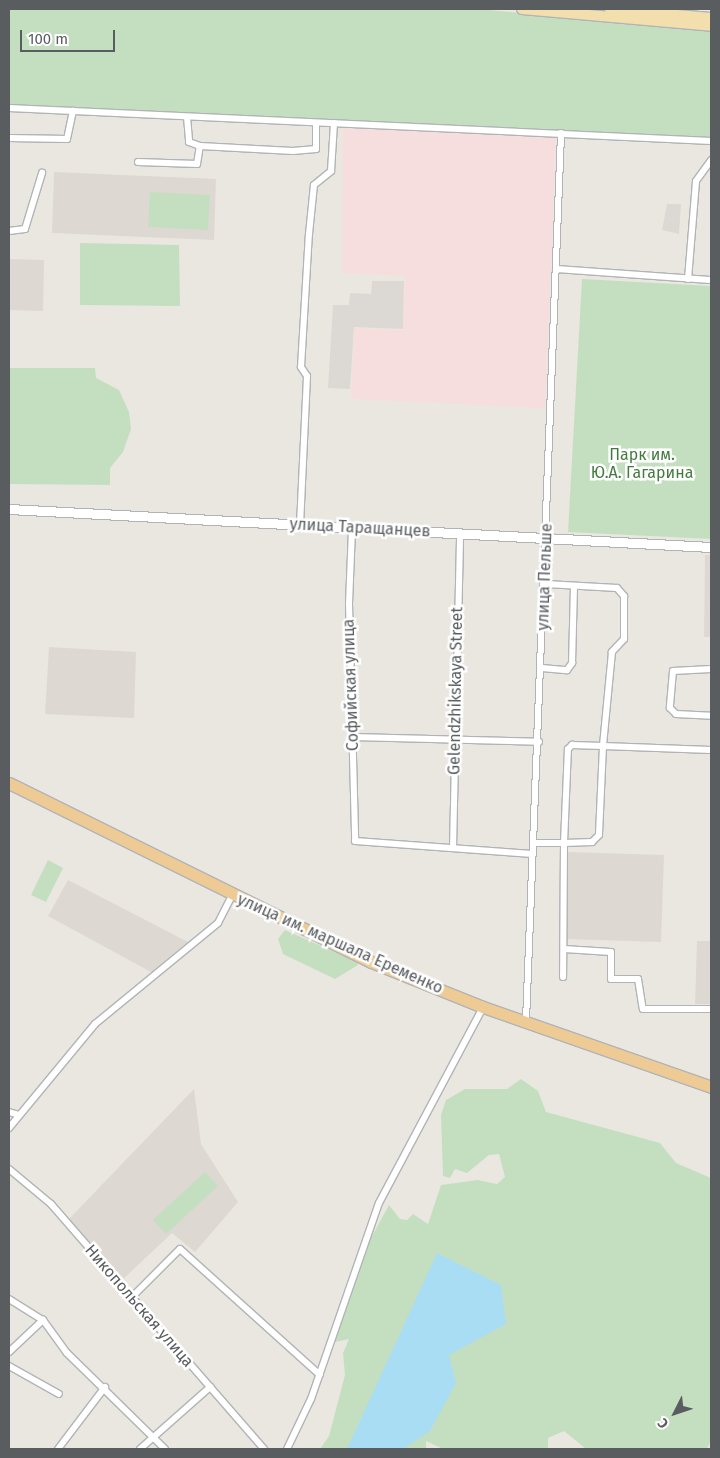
<!DOCTYPE html>
<meta charset="utf-8">
<style>
body{margin:0}
#map{position:relative;width:720px;height:1458px;overflow:hidden;background:#eae7e1;font-family:"Fira Sans",sans-serif}
div>[style]{position:absolute}
[style*='--x']{left:calc(var(--x)*1px);top:calc(var(--y)*1px);width:calc(var(--w)*1px);rotate:calc(var(--a)*1deg)}
.industrial>*{inset:0;background:#dcd9d5}
.education>*{inset:0;background:#ddd8d2}
.medical>*{inset:0;background:#f6dedf}
.green>*{inset:0;background:#c4dfc0}
.water>*{inset:0;background:#a8ddf3}
.roads{filter:drop-shadow(1px 0 #b1b4b7) drop-shadow(-1px 0 #b1b4b7) drop-shadow(0 1px #b1b4b7) drop-shadow(0 -1px #b1b4b7)}
.street>*{height:6px;margin:-3px;padding:0 3px;transform-origin:3px;border-radius:3px;background:#fff}
.secondary>*{height:9px;margin:-4.5px;padding:0 4.5px;transform-origin:4.5px;border-radius:4.5px;background:#fff}
.primary>*{height:10px;margin:-5px;padding:0 5px;transform-origin:5px;border-radius:5px;background:#f3dead}
.highway>*{height:11px;margin:-5.5px;padding:0 5.5px;transform-origin:5.5px;border-radius:5.5px;background:#eecb94}
span{translate:-50% -50%;white-space:nowrap;text-align:center;line-height:1.15;-webkit-text-stroke:5px #fff;paint-order:stroke}
.park-label{font-size:16px;color:#437a3e}
.street-label{font-size:16px;color:#595d60}
.frame{position:absolute;inset:0;border:10px solid #595d60;pointer-events:none}
.north{position:absolute;left:650px;top:1388px;width:50px;height:50px;-webkit-text-stroke:4px #fff;paint-order:stroke;rotate:229deg;font-size:14px;font-weight:700;line-height:20px;text-align:center;color:#595d60}
.north::after{content:'';display:block;margin:auto;width:18px;height:22px;background:#595d60;clip-path:polygon(50% 0,100% 100%,50% 72%,0 100%)}
.scale{position:absolute;left:20px;top:30px;width:95px;height:22px;box-sizing:border-box;border:2px solid #595d60;border-top:0;padding-left:6px;font-size:15px;line-height:18px;white-space:nowrap;color:#595d60;-webkit-text-stroke:4px #fff;paint-order:stroke}
</style>
<div id="map">
<div class="industrial">
<div style="clip-path:polygon(667px 204px,681px 204px,679px 234px,662px 230px)"></div>
<div style="clip-path:polygon(372px 281px,404px 281px,403px 329px,354px 327px,350px 389px,328px 388px,333px 305px,349px 305px,350px 293px,371px 294px)"></div>
</div>
<div class="education">
<div style="clip-path:polygon(54px 172px,216px 179px,214px 240px,52px 233px)"></div>
<div style="clip-path:polygon(9px 259px,44px 260px,43px 311px,9px 310px)"></div>
<div style="clip-path:polygon(705px 555px,711px 555px,711px 637px,704px 637px)"></div>
<div style="clip-path:polygon(49px 647px,136px 652px,134px 718px,45px 714px)"></div>
<div style="clip-path:polygon(568px 852px,664px 855px,661px 942px,565px 939px)"></div>
<div style="clip-path:polygon(68px 880px,188px 942px,151px 972px,48px 916px)"></div>
<div style="clip-path:polygon(697px 941px,711px 941px,711px 1004px,695px 1004px)"></div>
<div style="clip-path:polygon(194px 1089px,201px 1144px,238px 1202px,195px 1252px,172px 1233px,121px 1281px,69px 1219px)"></div>
</div>
<div class="medical">
<div style="clip-path:polygon(343px 128px,556px 137px,545px 408px,351px 399px,354px 328px,403px 330px,405px 276px,342px 273px)"></div>
</div>
<div class="green">
<div style="clip-path:polygon(9px 9px,478px 9px,711px 30px,711px 138px,9px 105px)"></div>
<div style="clip-path:polygon(150px 192px,210px 195px,208px 230px,148px 227px)"></div>
<div style="clip-path:polygon(80px 243px,179px 245px,180px 306px,80px 305px)"></div>
<div style="clip-path:polygon(582px 279px,711px 286px,711px 539px,568px 532px)"></div>
<div style="clip-path:polygon(9px 368px,95px 368px,96px 378px,119px 390px,129px 412px,131px 429px,123px 452px,110px 468px,110px 485px,9px 484px)"></div>
<div style="clip-path:polygon(48px 860px,63px 868px,46px 902px,31px 895px)"></div>
<div style="clip-path:polygon(285px 930px,357px 962px,358px 965px,335px 979px,283px 954px,278px 939px)"></div>
<div style="clip-path:polygon(521px 1079px,538px 1091px,546px 1112px,660px 1143px,676px 1163px,711px 1178px,711px 1440px,707px 1449px,586px 1449px,564px 1431px,548px 1438px,548px 1449px,443px 1449px,426px 1441px,426px 1449px,320px 1449px,329px 1436px,345px 1375px,343px 1353px,349px 1339px,335px 1342px,340px 1325px,367px 1245px,389px 1205px,400px 1219px,407px 1220px,413px 1214px,428px 1224px,441px 1185px,478px 1180px,497px 1184px,505px 1177px,499px 1154px,489px 1155px,467px 1173px,455px 1169px,450px 1178px,443px 1176px,441px 1115px,446px 1100px,465px 1089px,507px 1089px)"></div>
<div style="clip-path:polygon(205px 1172px,218px 1186px,166px 1234px,153px 1220px)"></div>
</div>
<div class="water">
<div style="clip-path:polygon(437px 1253px,501px 1285px,506px 1324px,449px 1355px,456px 1383px,430px 1431px,403px 1449px,347px 1449px)"></div>
</div>
<div class="roads">
<div class="street">
<div style="--x:9;--y:108;--w:703;--a:2.69"></div>
<div style="--x:187;--y:117;--w:25;--a:85"></div>
<div style="--x:189;--y:142;--w:12;--a:20"></div>
<div style="--x:200;--y:146;--w:93;--a:3.1"></div>
<div style="--x:293;--y:151;--w:23;--a:-5"></div>
<div style="--x:316;--y:149;--w:26;--a:-90"></div>
<div style="--x:9;--y:138;--w:58;--a:1"></div>
<div style="--x:67;--y:139;--w:29;--a:-78"></div>
<div style="--x:138;--y:162;--w:59;--a:1.9"></div>
<div style="--x:197;--y:164;--w:18;--a:-81"></div>
<div style="--x:9;--y:231;--w:16;--a:-7"></div>
<div style="--x:25;--y:229;--w:59;--a:-73.1"></div>
<div style="--x:556;--y:269;--w:155;--a:4.1"></div>
<div style="--x:688;--y:279;--w:98;--a:-85.3"></div>
<div style="--x:696;--y:181;--w:26;--a:-54"></div>
<div style="--x:300;--y:525;--w:149;--a:-87.3"></div>
<div style="--x:307;--y:376;--w:11;--a:-124"></div>
<div style="--x:301;--y:367;--w:133;--a:-86.6"></div>
<div style="--x:309;--y:234;--w:49;--a:-84.2"></div>
<div style="--x:314;--y:185;--w:22;--a:-39"></div>
<div style="--x:331;--y:171;--w:48;--a:-86.4"></div>
<div style="--x:352;--y:529;--w:75;--a:92.3"></div>
<div style="--x:349;--y:604;--w:237;--a:88.5"></div>
<div style="--x:355;--y:841;--w:178;--a:4.2"></div>
<div style="--x:546;--y:584;--w:71;--a:3.2"></div>
<div style="--x:617;--y:588;--w:11;--a:49"></div>
<div style="--x:624;--y:596;--w:43;--a:90"></div>
<div style="--x:624;--y:639;--w:18;--a:133"></div>
<div style="--x:612;--y:652;--w:94;--a:95.5"></div>
<div style="--x:603;--y:746;--w:108;--a:2.1"></div>
<div style="--x:542;--y:668;--w:25;--a:5"></div>
<div style="--x:567;--y:670;--w:9;--a:-54"></div>
<div style="--x:572;--y:663;--w:77;--a:-88.5"></div>
<div style="--x:711;--y:669;--w:38;--a:177"></div>
<div style="--x:673;--y:671;--w:37;--a:95"></div>
<div style="--x:670;--y:708;--w:8;--a:45"></div>
<div style="--x:676;--y:714;--w:35;--a:3"></div>
<div style="--x:353;--y:737;--w:186;--a:1.5"></div>
<div style="--x:572;--y:745;--w:31;--a:2"></div>
<div style="--x:603;--y:746;--w:89;--a:92.6"></div>
<div style="--x:599;--y:835;--w:10;--a:135"></div>
<div style="--x:592;--y:842;--w:28;--a:178"></div>
<div style="--x:564;--y:843;--w:94;--a:-87.6"></div>
<div style="--x:568;--y:749;--w:6;--a:-45"></div>
<div style="--x:534;--y:843;--w:30;--a:0"></div>
<div style="--x:564;--y:843;--w:134;--a:90.4"></div>
<div style="--x:453;--y:848;--w:314;--a:-88.7"></div>
<div style="--x:564;--y:949;--w:47;--a:3.7"></div>
<div style="--x:611;--y:952;--w:27;--a:90"></div>
<div style="--x:611;--y:979;--w:27;--a:0"></div>
<div style="--x:638;--y:979;--w:30;--a:81"></div>
<div style="--x:643;--y:1009;--w:68;--a:0"></div>
<div style="--x:526;--y:1021;--w:889;--a:-87.74"></div>
<div style="--x:9;--y:1112;--w:10;--a:17"></div>
<div style="--x:9;--y:1128;--w:135;--a:-50.4"></div>
<div style="--x:95;--y:1024;--w:159;--a:-39.4"></div>
<div style="--x:218;--y:923;--w:31;--a:-63"></div>
<div style="--x:9;--y:1169;--w:55;--a:39.8"></div>
<div style="--x:51;--y:1204;--w:325;--a:49"></div>
<div style="--x:131;--y:1298;--w:69;--a:-45"></div>
<div style="--x:180;--y:1249;--w:188;--a:42"></div>
<div style="--x:9;--y:1299;--w:40;--a:32"></div>
<div style="--x:43;--y:1320;--w:41;--a:54"></div>
<div style="--x:67;--y:1353;--w:137;--a:44.4"></div>
<div style="--x:9;--y:1352;--w:47;--a:-43.3"></div>
<div style="--x:9;--y:1366;--w:57;--a:29.2"></div>
<div style="--x:58;--y:1449;--w:78;--a:-52.8"></div>
<div style="--x:140;--y:1449;--w:94;--a:-41.5"></div>
<div style="--x:287;--y:1449;--w:55;--a:-64.4"></div>
<div style="--x:311;--y:1399;--w:207;--a:-70.9"></div>
<div style="--x:379;--y:1203;--w:222;--a:-62"></div>
</div>
<div class="secondary">
<div style="--x:9;--y:509;--w:703;--a:3.1"></div>
</div>
<div class="primary">
<div style="--x:522;--y:9;--w:190;--a:5.1"></div>
<div style="--x:610;--y:9;--w:101;--a:5.1"></div>
</div>
<div class="highway">
<div style="--x:9;--y:783;--w:404;--a:26.3"></div>
<div style="--x:371;--y:962;--w:121;--a:21.9"></div>
<div style="--x:483;--y:1007;--w:242;--a:19.3"></div>
</div>
</div>
<div class="park-label">
<span style="left:642px;top:464px">Парк им.<br>Ю.А. Гагарина</span>
</div>
<div class="street-label">
<span style="left:360px;top:528px;rotate:3deg">улица Таращанцев</span>
<span style="left:545px;top:577px;rotate:-88deg">улица Пельше</span>
<span style="left:351px;top:685px;rotate:-92deg">Софийская улица</span>
<span style="left:456px;top:691px;rotate:-89deg">Gelendzhikskaya Street</span>
<span style="left:340px;top:944px;rotate:24deg">улица им. маршала Еременко</span>
<span style="left:139px;top:1306px;rotate:49deg">Никопольская улица</span>
</div>
<div class="frame"></div>
<div class="north">С</div>
<div class="scale">100 m</div>
</div>
